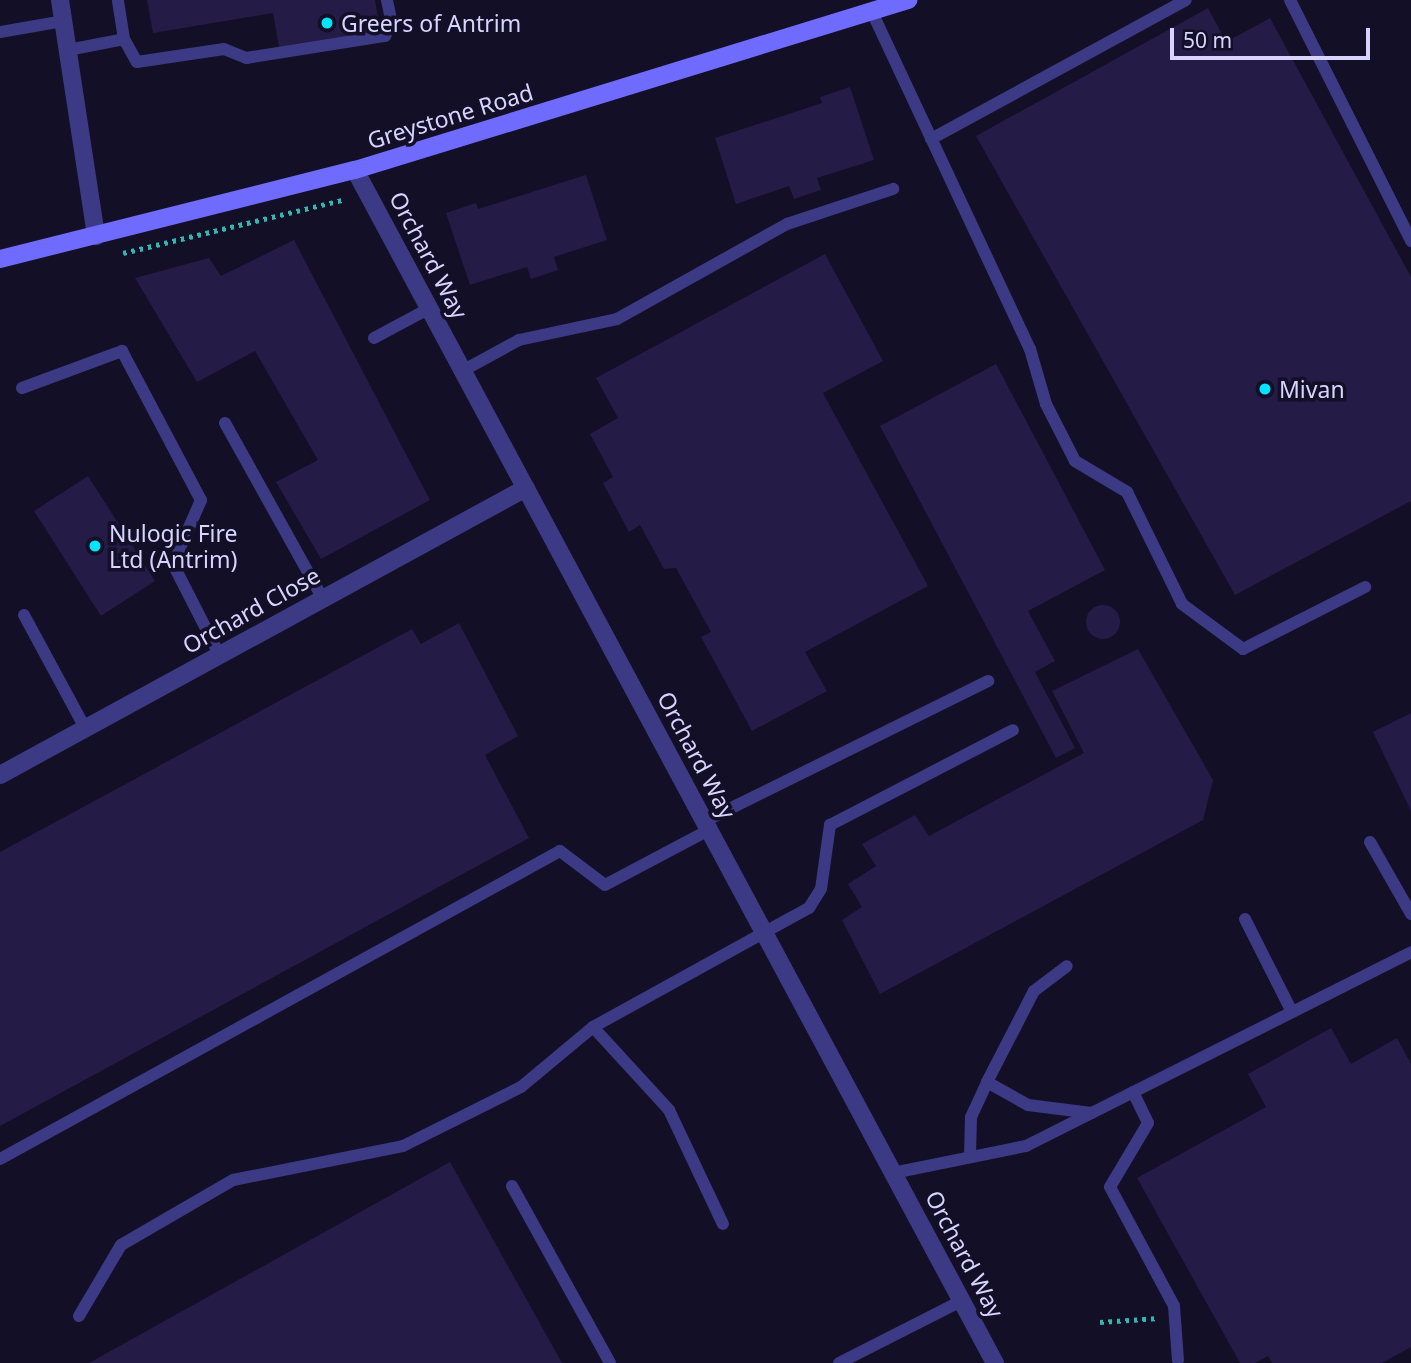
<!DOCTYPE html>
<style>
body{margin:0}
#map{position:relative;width:1411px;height:1363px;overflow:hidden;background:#130f26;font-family:"Noto Sans",sans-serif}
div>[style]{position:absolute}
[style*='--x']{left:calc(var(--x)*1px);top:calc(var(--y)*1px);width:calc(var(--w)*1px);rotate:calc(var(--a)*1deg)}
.building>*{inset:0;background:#241b47}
.round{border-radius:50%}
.path>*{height:4.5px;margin-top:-2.25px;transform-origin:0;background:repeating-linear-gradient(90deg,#2fb8b0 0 3.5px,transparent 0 8.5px)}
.lane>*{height:12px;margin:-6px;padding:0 6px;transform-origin:6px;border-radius:6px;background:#3d3a85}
.street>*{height:18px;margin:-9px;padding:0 9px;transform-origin:9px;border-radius:9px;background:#3d3a85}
.secondary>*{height:18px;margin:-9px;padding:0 9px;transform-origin:9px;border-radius:9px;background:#6f6bff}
.dots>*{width:19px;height:19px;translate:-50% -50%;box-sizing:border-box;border:4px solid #130f26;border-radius:50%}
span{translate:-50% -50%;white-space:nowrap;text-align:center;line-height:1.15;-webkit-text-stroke:7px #130f26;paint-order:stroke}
.poi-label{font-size:23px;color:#d9d4ff}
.left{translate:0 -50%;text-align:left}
.street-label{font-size:23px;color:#d9d4ff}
.scale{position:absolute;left:1170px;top:28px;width:200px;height:32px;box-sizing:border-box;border:4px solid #d9d4ff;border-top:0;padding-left:9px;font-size:21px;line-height:24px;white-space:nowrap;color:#d9d4ff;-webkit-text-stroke:5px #130f26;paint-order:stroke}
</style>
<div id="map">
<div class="building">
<div style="clip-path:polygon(147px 0,375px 0,381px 35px,280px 52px,273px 13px,153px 33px)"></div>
<div style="clip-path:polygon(1208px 8px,1226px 42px,1270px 18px,1411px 277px,1411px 501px,1235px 595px,976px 136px)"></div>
<div style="clip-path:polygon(850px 87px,874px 160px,817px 178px,821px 190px,794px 199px,789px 186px,736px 204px,715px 138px,822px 103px,820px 97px)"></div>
<div style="clip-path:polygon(586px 175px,607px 240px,554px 257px,558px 270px,531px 279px,527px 267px,470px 285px,446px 213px,476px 203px,478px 209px)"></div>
<div style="clip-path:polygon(294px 240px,430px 500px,321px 559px,276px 482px,318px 460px,255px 351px,197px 382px,135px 278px,209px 258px,221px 276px)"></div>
<div style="clip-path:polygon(825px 254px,883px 361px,823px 393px,928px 586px,805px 652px,827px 691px,752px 731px,701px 637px,711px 632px,676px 568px,664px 569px,640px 525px,629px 532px,603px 483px,613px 477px,590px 434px,618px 418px,596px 378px)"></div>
<div style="clip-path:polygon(996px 364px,1105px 570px,1028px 611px,1055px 661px,1035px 672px,1075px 748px,1056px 758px,880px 426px)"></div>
<div style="clip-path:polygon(88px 476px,155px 581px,101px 616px,34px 511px)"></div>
<div class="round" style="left:1086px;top:605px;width:34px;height:34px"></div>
<div style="clip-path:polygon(459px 623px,518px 736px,485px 755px,529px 838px,0 1126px,0 852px,412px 629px,421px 644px)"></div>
<div style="clip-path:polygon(1138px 649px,1213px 780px,1203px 820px,880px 994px,842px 920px,862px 907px,848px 884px,876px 866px,862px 844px,915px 815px,929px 836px,1084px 753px,1052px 691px)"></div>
<div style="clip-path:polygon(1411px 713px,1411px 811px,1373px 732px)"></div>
<div style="clip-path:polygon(1331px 1028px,1351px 1064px,1397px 1038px,1411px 1064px,1411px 1347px,1382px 1363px,1272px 1363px,1268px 1356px,1255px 1363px,1240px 1363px,1137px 1178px,1266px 1107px,1248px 1074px)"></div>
<div style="clip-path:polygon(450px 1162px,562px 1363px,89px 1363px)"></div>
</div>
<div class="path">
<div style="--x:123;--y:253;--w:229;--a:-13.6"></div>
<div style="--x:1100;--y:1322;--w:59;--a:-3.9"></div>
</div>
<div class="lane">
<div style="--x:1290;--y:0;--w:270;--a:63.3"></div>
<div style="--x:872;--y:12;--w:372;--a:64.9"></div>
<div style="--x:1030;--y:349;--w:57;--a:73.8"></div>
<div style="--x:1046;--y:404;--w:64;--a:63"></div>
<div style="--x:1075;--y:461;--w:61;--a:30.8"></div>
<div style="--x:1127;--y:492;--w:125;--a:63.8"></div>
<div style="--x:1182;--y:604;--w:76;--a:36.4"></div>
<div style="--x:1243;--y:649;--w:137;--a:-26.9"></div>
<div style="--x:0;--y:32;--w:65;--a:-9.8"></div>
<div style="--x:124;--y:39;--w:26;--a:61"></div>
<div style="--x:137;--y:62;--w:88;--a:-8.5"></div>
<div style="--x:224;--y:49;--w:24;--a:22"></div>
<div style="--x:246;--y:58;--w:141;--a:-9"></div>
<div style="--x:385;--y:36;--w:14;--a:-60"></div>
<div style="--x:392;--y:24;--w:25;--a:-102"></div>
<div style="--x:68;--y:50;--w:57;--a:-11.1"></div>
<div style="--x:124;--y:39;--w:39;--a:-99"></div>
<div style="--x:931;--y:139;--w:290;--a:-28.6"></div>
<div style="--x:374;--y:338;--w:64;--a:-28.2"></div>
<div style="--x:464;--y:370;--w:63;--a:-28.6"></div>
<div style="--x:519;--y:340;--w:100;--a:-12.1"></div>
<div style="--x:617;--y:319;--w:195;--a:-29.2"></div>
<div style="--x:787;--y:224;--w:112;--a:-18.3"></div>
<div style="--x:22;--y:388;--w:107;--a:-20.3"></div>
<div style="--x:122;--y:351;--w:169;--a:62.1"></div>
<div style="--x:201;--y:500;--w:70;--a:113.6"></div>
<div style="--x:173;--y:564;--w:103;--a:62.9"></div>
<div style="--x:225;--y:423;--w:201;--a:60.9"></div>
<div style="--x:24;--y:615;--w:128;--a:61.6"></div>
<div style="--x:705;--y:821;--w:316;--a:-26.3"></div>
<div style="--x:1370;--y:842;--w:83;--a:60.3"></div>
<div style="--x:1245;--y:919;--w:104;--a:63.2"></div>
<div style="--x:593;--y:1027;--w:113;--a:47.5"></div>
<div style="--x:669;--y:1110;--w:126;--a:64.7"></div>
<div style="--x:987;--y:1082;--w:47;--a:29.3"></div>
<div style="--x:1028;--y:1105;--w:64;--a:7.2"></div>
<div style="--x:1133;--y:1092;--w:34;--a:64"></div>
<div style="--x:1148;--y:1123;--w:74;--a:120.7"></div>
<div style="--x:1110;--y:1187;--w:135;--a:61.7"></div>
<div style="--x:1174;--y:1306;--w:54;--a:85.8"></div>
<div style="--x:970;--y:1157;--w:40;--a:-88.6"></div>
<div style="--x:971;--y:1117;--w:38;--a:-65"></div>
<div style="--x:987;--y:1082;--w:102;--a:-62.7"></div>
<div style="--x:1034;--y:991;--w:41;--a:-37.1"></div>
<div style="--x:0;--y:1159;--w:639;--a:-28.81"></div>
<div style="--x:560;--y:851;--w:56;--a:37.1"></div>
<div style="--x:605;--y:885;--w:118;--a:-27.9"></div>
<div style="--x:893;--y:1173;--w:136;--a:-11.5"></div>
<div style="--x:1026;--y:1146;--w:431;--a:-26.7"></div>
<div style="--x:512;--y:1186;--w:202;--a:61"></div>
<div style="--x:79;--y:1316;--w:82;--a:-59.4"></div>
<div style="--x:121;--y:1245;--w:129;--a:-30.1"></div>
<div style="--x:233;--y:1180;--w:173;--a:-11.3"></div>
<div style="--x:403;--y:1146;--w:132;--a:-26.6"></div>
<div style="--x:521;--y:1087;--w:94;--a:-39.8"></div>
<div style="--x:593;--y:1027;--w:247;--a:-28.9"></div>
<div style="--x:809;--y:908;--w:22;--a:-58"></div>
<div style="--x:821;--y:889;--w:65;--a:-82"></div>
<div style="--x:830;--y:825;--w:206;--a:-27.4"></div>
<div style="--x:839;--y:1363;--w:139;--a:-26.9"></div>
</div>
<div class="street">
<div style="--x:60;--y:0;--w:239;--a:81.3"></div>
<div style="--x:355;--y:170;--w:1354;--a:61.79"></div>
<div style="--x:0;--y:775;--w:599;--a:-28.62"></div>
</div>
<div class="secondary">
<div style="--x:0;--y:259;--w:366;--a:-14.1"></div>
<div style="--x:355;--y:170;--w:579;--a:-17.09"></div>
</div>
<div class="dots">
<div style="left:327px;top:23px;background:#00e5ff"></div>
<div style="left:1265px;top:389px;background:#00e5ff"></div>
<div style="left:95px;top:546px;background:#00e5ff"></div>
</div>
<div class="poi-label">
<span class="left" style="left:341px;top:23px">Greers of Antrim</span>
<span class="left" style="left:1279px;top:389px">Mivan</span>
<span class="left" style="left:109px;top:546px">Nulogic Fire<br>Ltd (Antrim)</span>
</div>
<div class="street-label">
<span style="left:450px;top:116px;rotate:-17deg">Greystone Road</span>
<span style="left:429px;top:255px;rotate:62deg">Orchard Way</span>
<span style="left:251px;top:610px;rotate:-29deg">Orchard Close</span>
<span style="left:697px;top:755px;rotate:62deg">Orchard Way</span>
<span style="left:965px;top:1254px;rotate:62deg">Orchard Way</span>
</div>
<div class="scale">50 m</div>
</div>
